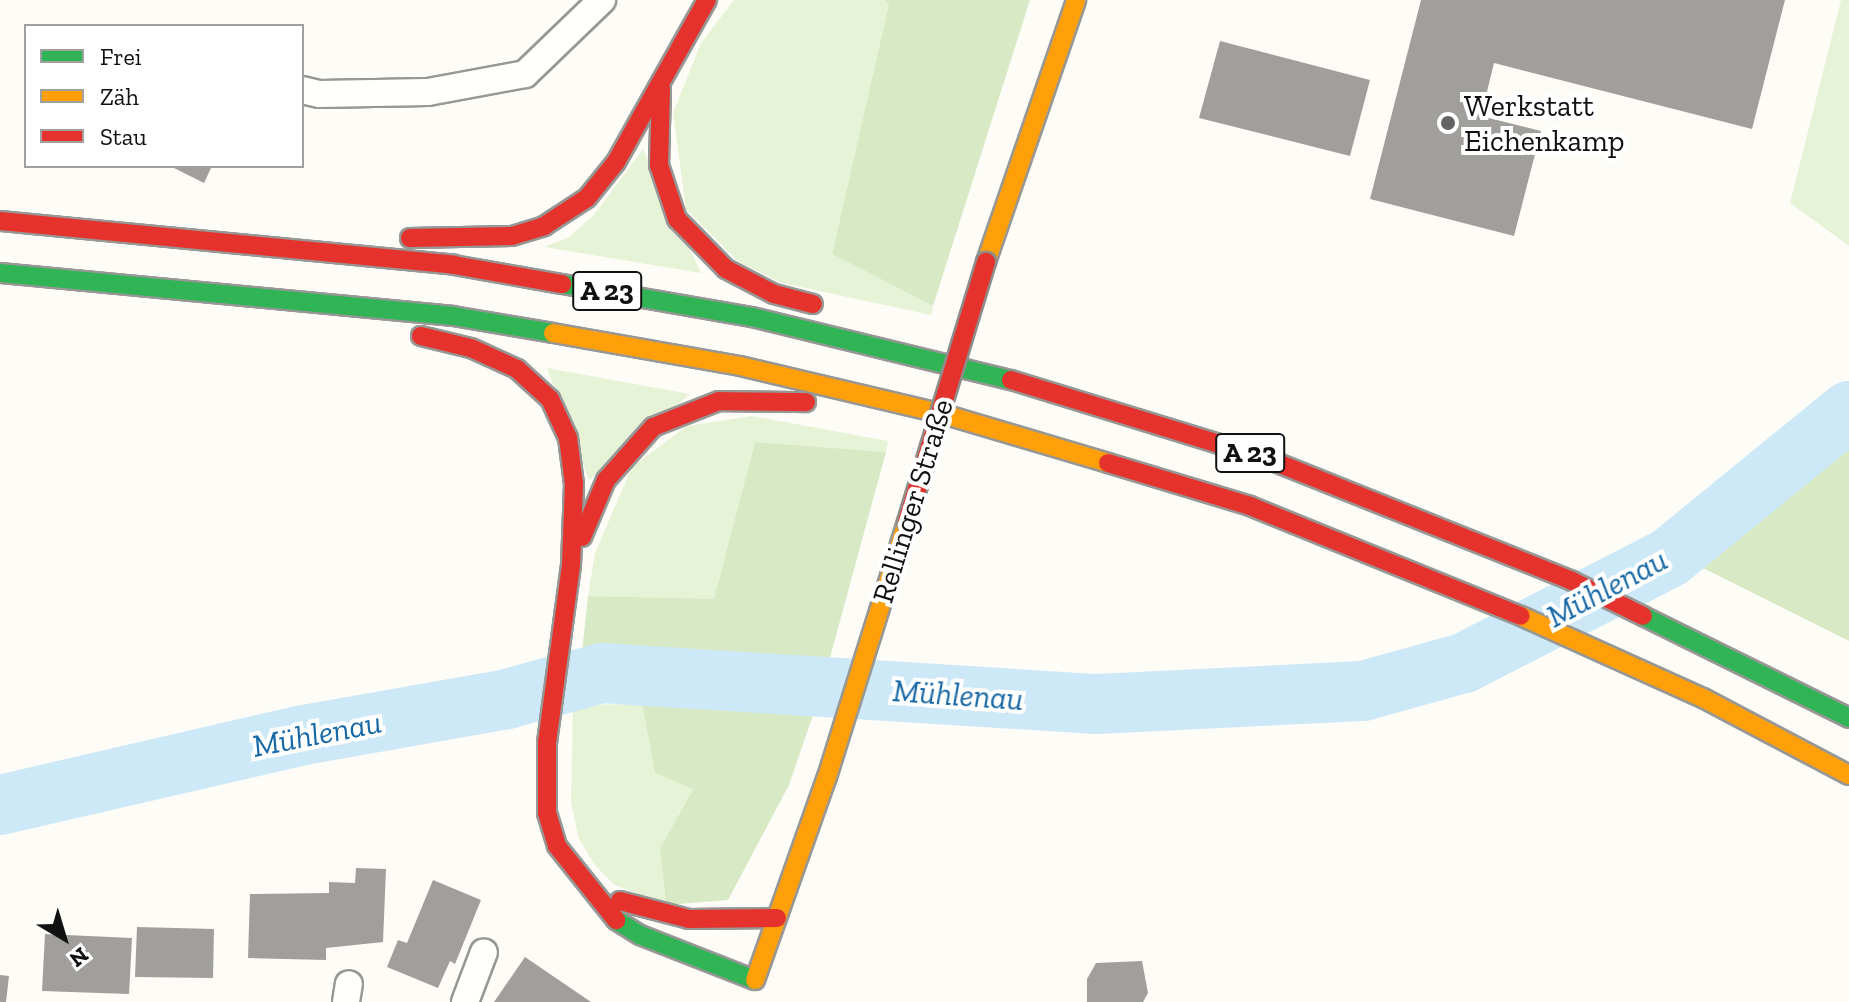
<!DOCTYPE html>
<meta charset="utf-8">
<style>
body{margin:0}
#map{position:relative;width:1849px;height:1002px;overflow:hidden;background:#fdfcf7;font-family:"Zilla Slab",serif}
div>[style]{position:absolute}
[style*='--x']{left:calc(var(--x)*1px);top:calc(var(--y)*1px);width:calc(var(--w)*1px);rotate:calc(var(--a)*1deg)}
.green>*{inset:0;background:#e7f3d7}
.forest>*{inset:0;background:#d8eac5}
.river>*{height:60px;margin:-30px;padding:0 30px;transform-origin:30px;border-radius:30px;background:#cde8f7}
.building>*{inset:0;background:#a19f9c}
.roads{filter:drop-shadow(2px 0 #979795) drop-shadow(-2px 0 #979795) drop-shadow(0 2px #979795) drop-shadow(0 -2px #979795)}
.street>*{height:26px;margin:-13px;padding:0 13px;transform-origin:13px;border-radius:13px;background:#fffffe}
.fast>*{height:18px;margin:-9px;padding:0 9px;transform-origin:9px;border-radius:9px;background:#30b455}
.slow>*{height:18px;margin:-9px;padding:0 9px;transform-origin:9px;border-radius:9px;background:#ff9f0a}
.jam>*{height:18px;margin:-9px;padding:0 9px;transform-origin:9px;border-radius:9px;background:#e5322d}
.bridges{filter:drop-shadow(2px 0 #8e8d8b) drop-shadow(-2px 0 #8e8d8b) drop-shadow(0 2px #8e8d8b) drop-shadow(0 -2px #8e8d8b)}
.jam-bridge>*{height:18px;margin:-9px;padding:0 9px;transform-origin:9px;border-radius:9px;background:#e5322d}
.dots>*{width:22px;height:22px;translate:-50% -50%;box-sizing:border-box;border:4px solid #fff;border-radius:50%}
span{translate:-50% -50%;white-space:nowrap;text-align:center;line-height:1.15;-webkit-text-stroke:8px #fff;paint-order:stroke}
.shield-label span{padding:2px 6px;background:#fff;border:2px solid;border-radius:6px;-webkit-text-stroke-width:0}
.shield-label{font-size:28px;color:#111;font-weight:700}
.poi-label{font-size:30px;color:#111}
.left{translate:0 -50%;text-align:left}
.street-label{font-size:30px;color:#111}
.water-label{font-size:32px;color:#1768a6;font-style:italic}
.legend{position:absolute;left:24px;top:24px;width:280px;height:144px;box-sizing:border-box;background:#fff;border:2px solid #a0a0a0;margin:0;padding:10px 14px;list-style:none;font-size:24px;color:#111}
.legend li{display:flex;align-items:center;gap:16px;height:40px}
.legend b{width:40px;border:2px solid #a0a0a0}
.north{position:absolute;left:24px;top:898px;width:80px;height:80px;-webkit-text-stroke:6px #fff;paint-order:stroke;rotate:142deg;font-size:22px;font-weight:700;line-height:32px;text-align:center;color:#111}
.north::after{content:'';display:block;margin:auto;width:28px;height:36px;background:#111;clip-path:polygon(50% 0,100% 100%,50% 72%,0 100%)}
</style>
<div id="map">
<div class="green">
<div style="clip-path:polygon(734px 0,885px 0,890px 5px,832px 254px,933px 306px,931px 315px,782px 283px,739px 262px,686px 209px,673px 113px,701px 43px)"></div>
<div style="clip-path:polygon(1841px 0,1849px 0,1849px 246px,1790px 203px)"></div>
<div style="clip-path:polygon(643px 149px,701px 273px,544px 247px,569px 237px,594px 215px)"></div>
<div style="clip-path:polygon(547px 368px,690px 394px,589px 480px)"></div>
<div style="clip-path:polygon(752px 416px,888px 441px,886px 452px,755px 442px,714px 600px,588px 596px,595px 553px,632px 467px,687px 426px)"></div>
<div style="clip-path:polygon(642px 704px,655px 773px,693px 788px,660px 848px,666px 905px,613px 884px,595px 865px,579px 839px,571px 803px,573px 705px)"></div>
</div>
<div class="forest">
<div style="clip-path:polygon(885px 0,1030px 0,933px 306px,832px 254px,889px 5px)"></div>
<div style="clip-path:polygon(1849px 439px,1849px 641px,1693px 563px)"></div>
<div style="clip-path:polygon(755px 442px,886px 452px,825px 676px,582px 653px,588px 596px,714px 599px)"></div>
<div style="clip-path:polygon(642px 704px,814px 712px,789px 785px,728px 900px,666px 905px,660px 848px,693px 789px,655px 773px)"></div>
</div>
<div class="river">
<div style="--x:0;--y:805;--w:306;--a:-13"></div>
<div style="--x:298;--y:736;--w:212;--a:-10"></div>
<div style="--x:507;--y:699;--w:98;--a:-15.3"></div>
<div style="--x:602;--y:673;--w:496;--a:3.6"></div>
<div style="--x:1097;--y:704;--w:266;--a:-2.8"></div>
<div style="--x:1363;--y:691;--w:105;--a:-15.5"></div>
<div style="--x:1464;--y:663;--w:232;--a:-27.2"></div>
<div style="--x:1670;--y:557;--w:231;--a:-39.2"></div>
</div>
<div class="building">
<div style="clip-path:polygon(1421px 0,1785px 0,1752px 129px,1494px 63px,1481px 116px,1541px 131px,1514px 236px,1370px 199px)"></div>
<div style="clip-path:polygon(1220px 41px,1370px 80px,1350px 156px,1199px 118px)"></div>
<div style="clip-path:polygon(170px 166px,212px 166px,204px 183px)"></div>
<div style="clip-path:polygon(356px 868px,386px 869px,383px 942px,326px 948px,326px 960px,248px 958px,250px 894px,329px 893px,329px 882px,355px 883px)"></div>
<div style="clip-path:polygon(433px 880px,481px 900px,455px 964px,450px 961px,438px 988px,387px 967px,398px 940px,407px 943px)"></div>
<div style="clip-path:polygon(137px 927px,214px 929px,213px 978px,135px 977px)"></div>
<div style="clip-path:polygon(45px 934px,132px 938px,129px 994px,42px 991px)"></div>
<div style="clip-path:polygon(525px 957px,591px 1002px,494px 1002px)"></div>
<div style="clip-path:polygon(1142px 961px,1148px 993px,1143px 1002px,1087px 1002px,1087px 979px,1096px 963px)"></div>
<div style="clip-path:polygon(0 975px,9px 976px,6px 1002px,0 1002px)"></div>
</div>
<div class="roads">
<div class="street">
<div style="--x:302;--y:90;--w:18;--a:13"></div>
<div style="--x:320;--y:94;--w:108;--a:-1.1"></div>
<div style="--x:428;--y:92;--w:99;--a:-10.5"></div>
<div style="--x:525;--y:74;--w:107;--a:-43.9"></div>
<div style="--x:346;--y:1002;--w:18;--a:-81"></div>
<div style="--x:465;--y:1002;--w:53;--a:-69.2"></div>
</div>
<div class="fast">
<div style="--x:0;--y:273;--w:455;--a:5.4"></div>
<div style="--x:453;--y:316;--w:101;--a:9.6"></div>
<div style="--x:562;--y:284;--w:193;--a:9.9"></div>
<div style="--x:752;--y:317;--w:267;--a:13.7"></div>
<div style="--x:1643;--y:616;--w:230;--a:26.3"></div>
<div style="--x:616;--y:920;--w:28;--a:32"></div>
<div style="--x:640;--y:935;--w:123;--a:21.4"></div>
</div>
<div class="slow">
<div style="--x:986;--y:262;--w:277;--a:-71"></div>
<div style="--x:553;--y:333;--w:190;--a:10"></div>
<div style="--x:740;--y:366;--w:209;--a:13.3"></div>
<div style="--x:943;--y:414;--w:172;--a:16.5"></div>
<div style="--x:1521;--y:616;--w:200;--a:24.3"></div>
<div style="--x:1703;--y:698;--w:165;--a:27.8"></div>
<div style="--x:755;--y:980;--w:215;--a:-70.5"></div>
<div style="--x:827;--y:777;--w:267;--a:-72.6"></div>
</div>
<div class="jam">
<div style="--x:661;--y:89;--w:76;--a:91.5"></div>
<div style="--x:659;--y:165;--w:57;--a:71.6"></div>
<div style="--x:677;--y:219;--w:70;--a:45.6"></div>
<div style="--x:726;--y:269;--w:54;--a:27.5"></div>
<div style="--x:774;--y:294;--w:40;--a:14.4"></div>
<div style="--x:0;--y:221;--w:456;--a:5.5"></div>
<div style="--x:454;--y:265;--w:110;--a:10"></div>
<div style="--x:410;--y:238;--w:102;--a:-1.1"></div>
<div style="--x:512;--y:236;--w:34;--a:-17"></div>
<div style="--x:544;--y:226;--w:51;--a:-33.1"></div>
<div style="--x:587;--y:198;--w:46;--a:-51.1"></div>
<div style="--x:616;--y:162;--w:186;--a:-60.7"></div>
<div style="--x:421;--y:336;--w:51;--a:13.5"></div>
<div style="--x:471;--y:348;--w:51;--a:24.5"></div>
<div style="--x:517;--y:369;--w:45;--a:42.3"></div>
<div style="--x:550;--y:399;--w:43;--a:65.2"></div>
<div style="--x:568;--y:438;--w:46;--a:82.6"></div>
<div style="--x:574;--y:484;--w:81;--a:92.1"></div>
<div style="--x:571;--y:565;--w:179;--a:97.7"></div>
<div style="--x:547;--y:742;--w:71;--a:90"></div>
<div style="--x:547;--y:813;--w:34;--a:73"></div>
<div style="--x:557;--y:846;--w:95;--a:51.4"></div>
<div style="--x:1011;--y:380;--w:266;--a:17.1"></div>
<div style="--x:1265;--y:458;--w:331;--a:21.8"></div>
<div style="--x:1572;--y:581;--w:79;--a:26.2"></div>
<div style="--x:1108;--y:463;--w:148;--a:16.8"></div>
<div style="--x:1250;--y:506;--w:292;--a:22.1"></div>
<div style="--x:582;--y:537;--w:62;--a:-67.2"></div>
<div style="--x:606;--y:480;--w:71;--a:-48.4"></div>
<div style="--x:653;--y:427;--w:71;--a:-21.5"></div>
<div style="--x:719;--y:401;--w:87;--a:0.7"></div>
<div style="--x:620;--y:901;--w:71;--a:14.6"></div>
<div style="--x:689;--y:919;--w:88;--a:-0.7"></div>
</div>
</div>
<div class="bridges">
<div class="jam-bridge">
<div style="--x:907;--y:522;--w:272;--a:-73.1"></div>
</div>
</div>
<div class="dots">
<div style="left:1448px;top:123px;background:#646362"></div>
</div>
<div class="shield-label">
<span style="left:607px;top:291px">A 23</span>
<span style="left:1250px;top:453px">A 23</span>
</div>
<div class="poi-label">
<span class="left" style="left:1464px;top:123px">Werkstatt<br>Eichenkamp</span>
</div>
<div class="street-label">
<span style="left:913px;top:501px;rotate:-73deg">Rellinger Straße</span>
</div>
<div class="water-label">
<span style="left:1607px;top:588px;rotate:-28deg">Mühlenau</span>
<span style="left:958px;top:695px;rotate:4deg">Mühlenau</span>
<span style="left:317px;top:734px;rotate:-11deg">Mühlenau</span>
</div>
<ul class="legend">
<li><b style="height:10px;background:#30b455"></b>Frei</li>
<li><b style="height:10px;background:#ff9f0a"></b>Zäh</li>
<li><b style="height:10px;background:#e5322d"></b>Stau</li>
</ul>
<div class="north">N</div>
</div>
